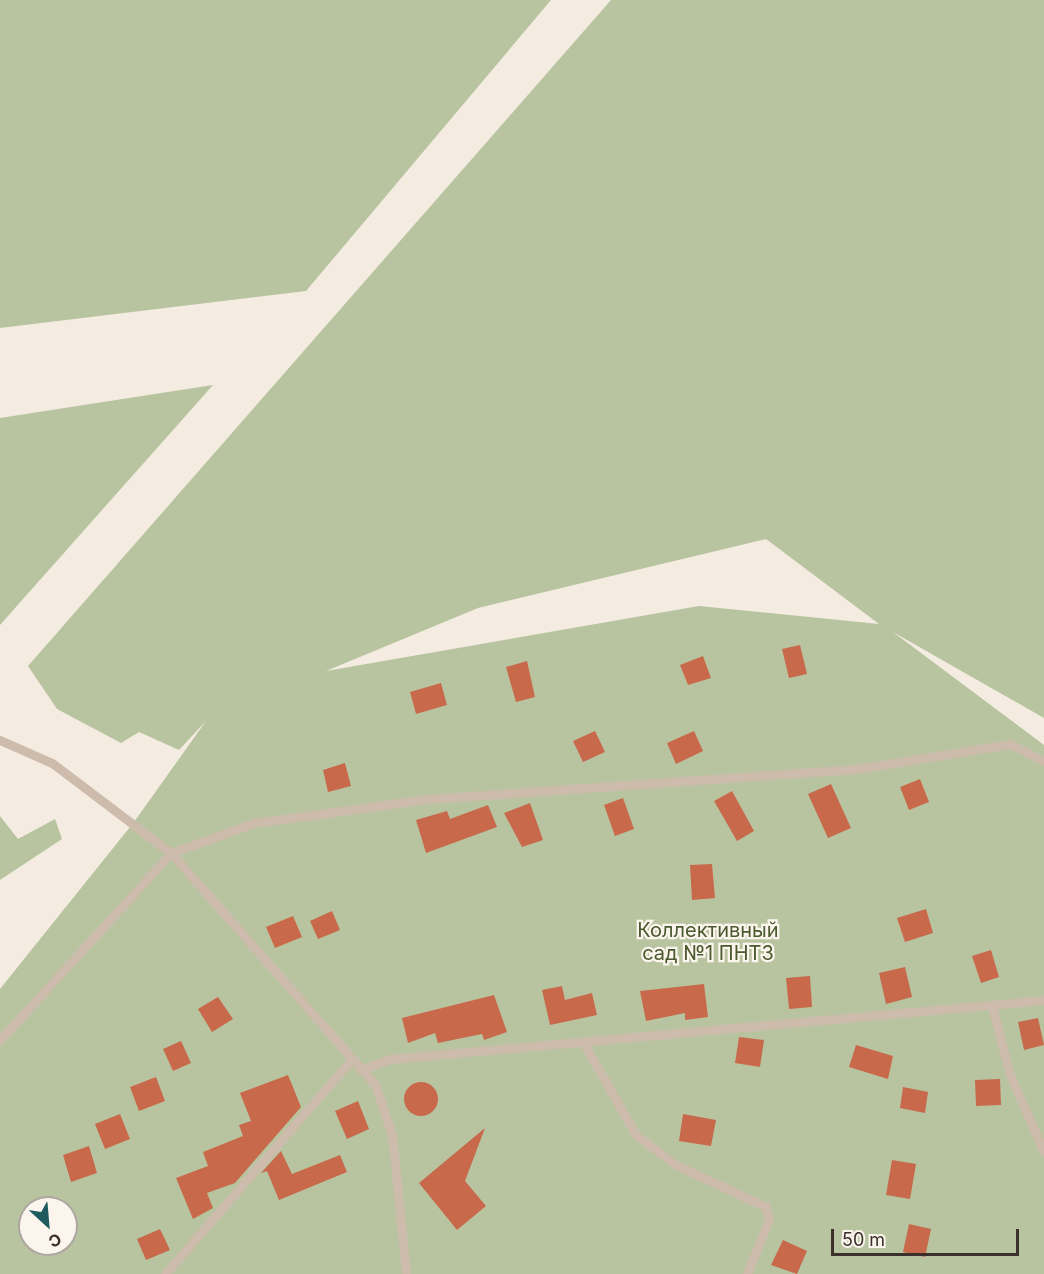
<!DOCTYPE html>
<meta charset="utf-8">
<style>
body{margin:0}
#map{position:relative;width:1044px;height:1274px;overflow:hidden;background:#f4ebe1;font-family:Inter,sans-serif}
div>[style]{position:absolute}
[style*='--x']{left:calc(var(--x)*1px);top:calc(var(--y)*1px);width:calc(var(--w)*1px);rotate:calc(var(--a)*1deg)}
.green>*{inset:0;background:#b8c4a0}
.building>*{inset:0;background:#c8694b}
.round{border-radius:50%}
.lane>*{height:9px;margin:-4.5px;padding:0 4.5px;transform-origin:4.5px;border-radius:4.5px;background:#cdbbac}
span{translate:-50% -50%;white-space:nowrap;text-align:center;line-height:1.15;-webkit-text-stroke:4.5px #fbf5ee;paint-order:stroke}
.park-label{font-size:20px;color:#4a5a2e}
.north{position:absolute;left:18px;top:1196px;width:60px;height:60px;box-sizing:border-box;background:#fbf5ee;border:2px solid #aea6a0;border-radius:50%;rotate:154deg;font-size:16px;font-weight:700;line-height:24px;text-align:center;color:#3b302b}
.north::after{content:'';display:block;margin:auto;width:21px;height:27px;background:#1f5a5e;clip-path:polygon(50% 0,100% 100%,50% 72%,0 100%)}
.scale{position:absolute;left:831px;top:1229px;width:188px;height:27px;box-sizing:border-box;border:3px solid #3b302b;border-top:0;padding-left:8px;font-size:18px;line-height:21px;white-space:nowrap;color:#3b302b;-webkit-text-stroke:4px #fbf5ee;paint-order:stroke}
</style>
<div id="map">
<div class="green">
<div style="clip-path:polygon(0 0,551px 0,306px 291px,0 328px)"></div>
<div style="clip-path:polygon(evenodd,611px 0,1044px 0,1044px 718px,893px 632px,1044px 745px,1044px 1274px,0 1274px,0 989px,134px 822px,206px 721px,179px 750px,139px 732px,121px 743px,57px 709px,28px 666px,611px 0,766px 539px,879px 624px,699px 606px,326px 671px,478px 608px,766px 539px,611px 0,30px 1208px,66px 1208px,66px 1244px,30px 1244px,30px 1208px)"></div>
<div style="clip-path:polygon(213px 385px,0 625px,0 418px)"></div>
<div style="clip-path:polygon(0 816px,18px 839px,55px 819px,62px 839px,0 880px)"></div>
</div>
<div class="building">
<div style="clip-path:polygon(800px 645px,807px 674px,789px 678px,782px 649px)"></div>
<div style="clip-path:polygon(703px 656px,711px 678px,688px 685px,680px 665px)"></div>
<div style="clip-path:polygon(527px 661px,535px 697px,516px 702px,506px 667px)"></div>
<div style="clip-path:polygon(441px 683px,447px 705px,416px 714px,410px 692px)"></div>
<div style="clip-path:polygon(595px 731px,605px 752px,583px 762px,573px 741px)"></div>
<div style="clip-path:polygon(694px 731px,703px 751px,676px 764px,667px 743px)"></div>
<div style="clip-path:polygon(345px 763px,351px 786px,328px 792px,323px 770px)"></div>
<div style="clip-path:polygon(920px 779px,929px 802px,909px 810px,900px 787px)"></div>
<div style="clip-path:polygon(831px 784px,851px 828px,828px 838px,808px 794px)"></div>
<div style="clip-path:polygon(732px 791px,754px 831px,737px 841px,714px 801px)"></div>
<div style="clip-path:polygon(623px 798px,634px 829px,615px 836px,604px 805px)"></div>
<div style="clip-path:polygon(530px 803px,543px 840px,522px 847px,504px 813px)"></div>
<div style="clip-path:polygon(488px 805px,497px 827px,426px 853px,416px 820px,447px 811px,450px 819px)"></div>
<div style="clip-path:polygon(712px 864px,715px 898px,692px 900px,690px 865px)"></div>
<div style="clip-path:polygon(926px 909px,933px 933px,905px 942px,897px 918px)"></div>
<div style="clip-path:polygon(332px 911px,340px 930px,318px 939px,310px 921px)"></div>
<div style="clip-path:polygon(293px 916px,302px 937px,275px 948px,266px 927px)"></div>
<div style="clip-path:polygon(991px 950px,999px 977px,981px 983px,972px 956px)"></div>
<div style="clip-path:polygon(905px 967px,912px 997px,886px 1004px,879px 973px)"></div>
<div style="clip-path:polygon(810px 976px,812px 1007px,789px 1009px,786px 978px)"></div>
<div style="clip-path:polygon(704px 984px,708px 1017px,685px 1020px,685px 1013px,646px 1021px,640px 991px)"></div>
<div style="clip-path:polygon(562px 986px,565px 1000px,592px 993px,597px 1015px,550px 1025px,542px 990px)"></div>
<div style="clip-path:polygon(494px 995px,507px 1032px,484px 1040px,482px 1034px,438px 1043px,435px 1033px,408px 1043px,402px 1018px)"></div>
<div style="clip-path:polygon(218px 997px,233px 1019px,212px 1032px,198px 1009px)"></div>
<div style="clip-path:polygon(1038px 1018px,1044px 1045px,1024px 1050px,1018px 1022px)"></div>
<div style="clip-path:polygon(739px 1037px,764px 1040px,760px 1067px,735px 1063px)"></div>
<div style="clip-path:polygon(181px 1041px,191px 1063px,173px 1071px,163px 1049px)"></div>
<div style="clip-path:polygon(856px 1045px,893px 1056px,888px 1079px,849px 1067px)"></div>
<div style="clip-path:polygon(288px 1075px,301px 1107px,235px 1183px,207px 1193px,213px 1208px,193px 1219px,176px 1178px,208px 1166px,203px 1152px,243px 1136px,239px 1125px,251px 1121px,240px 1093px)"></div>
<div style="clip-path:polygon(156px 1077px,165px 1101px,139px 1111px,130px 1087px)"></div>
<div style="clip-path:polygon(1000px 1079px,1001px 1105px,976px 1106px,975px 1080px)"></div>
<div class="round" style="left:404px;top:1082px;width:34px;height:34px"></div>
<div style="clip-path:polygon(903px 1087px,928px 1092px,925px 1113px,900px 1108px)"></div>
<div style="clip-path:polygon(358px 1101px,369px 1129px,347px 1139px,335px 1111px)"></div>
<div style="clip-path:polygon(120px 1114px,130px 1139px,105px 1149px,95px 1124px)"></div>
<div style="clip-path:polygon(683px 1114px,716px 1120px,711px 1146px,679px 1141px)"></div>
<div style="clip-path:polygon(485px 1128px,465px 1181px,486px 1206px,457px 1230px,419px 1183px)"></div>
<div style="clip-path:polygon(89px 1146px,97px 1173px,71px 1182px,63px 1155px)"></div>
<div style="clip-path:polygon(281px 1151px,292px 1174px,340px 1155px,347px 1172px,279px 1200px,267px 1171px,261px 1173px)"></div>
<div style="clip-path:polygon(892px 1160px,916px 1164px,910px 1199px,886px 1195px)"></div>
<div style="clip-path:polygon(909px 1224px,931px 1229px,925px 1257px,903px 1252px)"></div>
<div style="clip-path:polygon(160px 1229px,170px 1250px,146px 1260px,137px 1239px)"></div>
<div style="clip-path:polygon(783px 1240px,807px 1251px,797px 1274px,771px 1265px)"></div>
</div>
<div class="lane">
<div style="--x:0;--y:740;--w:57;--a:23.9"></div>
<div style="--x:52;--y:763;--w:149;--a:37.1"></div>
<div style="--x:171;--y:853;--w:308;--a:48.6"></div>
<div style="--x:375;--y:1084;--w:54;--a:71.6"></div>
<div style="--x:392;--y:1135;--w:140;--a:84.2"></div>
<div style="--x:992;--y:1006;--w:71;--a:75.4"></div>
<div style="--x:1010;--y:1075;--w:84;--a:66.2"></div>
<div style="--x:0;--y:1040;--w:253;--a:-47.6"></div>
<div style="--x:171;--y:853;--w:88;--a:-19.9"></div>
<div style="--x:254;--y:823;--w:175;--a:-7.9"></div>
<div style="--x:427;--y:799;--w:431;--a:-4"></div>
<div style="--x:857;--y:769;--w:155;--a:-9.3"></div>
<div style="--x:1010;--y:744;--w:38;--a:27"></div>
<div style="--x:583;--y:1042;--w:107;--a:60.3"></div>
<div style="--x:636;--y:1135;--w:50;--a:36.9"></div>
<div style="--x:676;--y:1165;--w:99;--a:25"></div>
<div style="--x:766;--y:1207;--w:12;--a:76"></div>
<div style="--x:769;--y:1219;--w:59;--a:111.8"></div>
<div style="--x:360;--y:1070;--w:32;--a:-20"></div>
<div style="--x:390;--y:1059;--w:657;--a:-5.15"></div>
<div style="--x:165;--y:1274;--w:285;--a:-49"></div>
</div>
<div class="park-label">
<span style="left:708px;top:942px">Коллективный<br>сад №1 ПНТЗ</span>
</div>
<div class="north">С</div>
<div class="scale">50 m</div>
</div>
